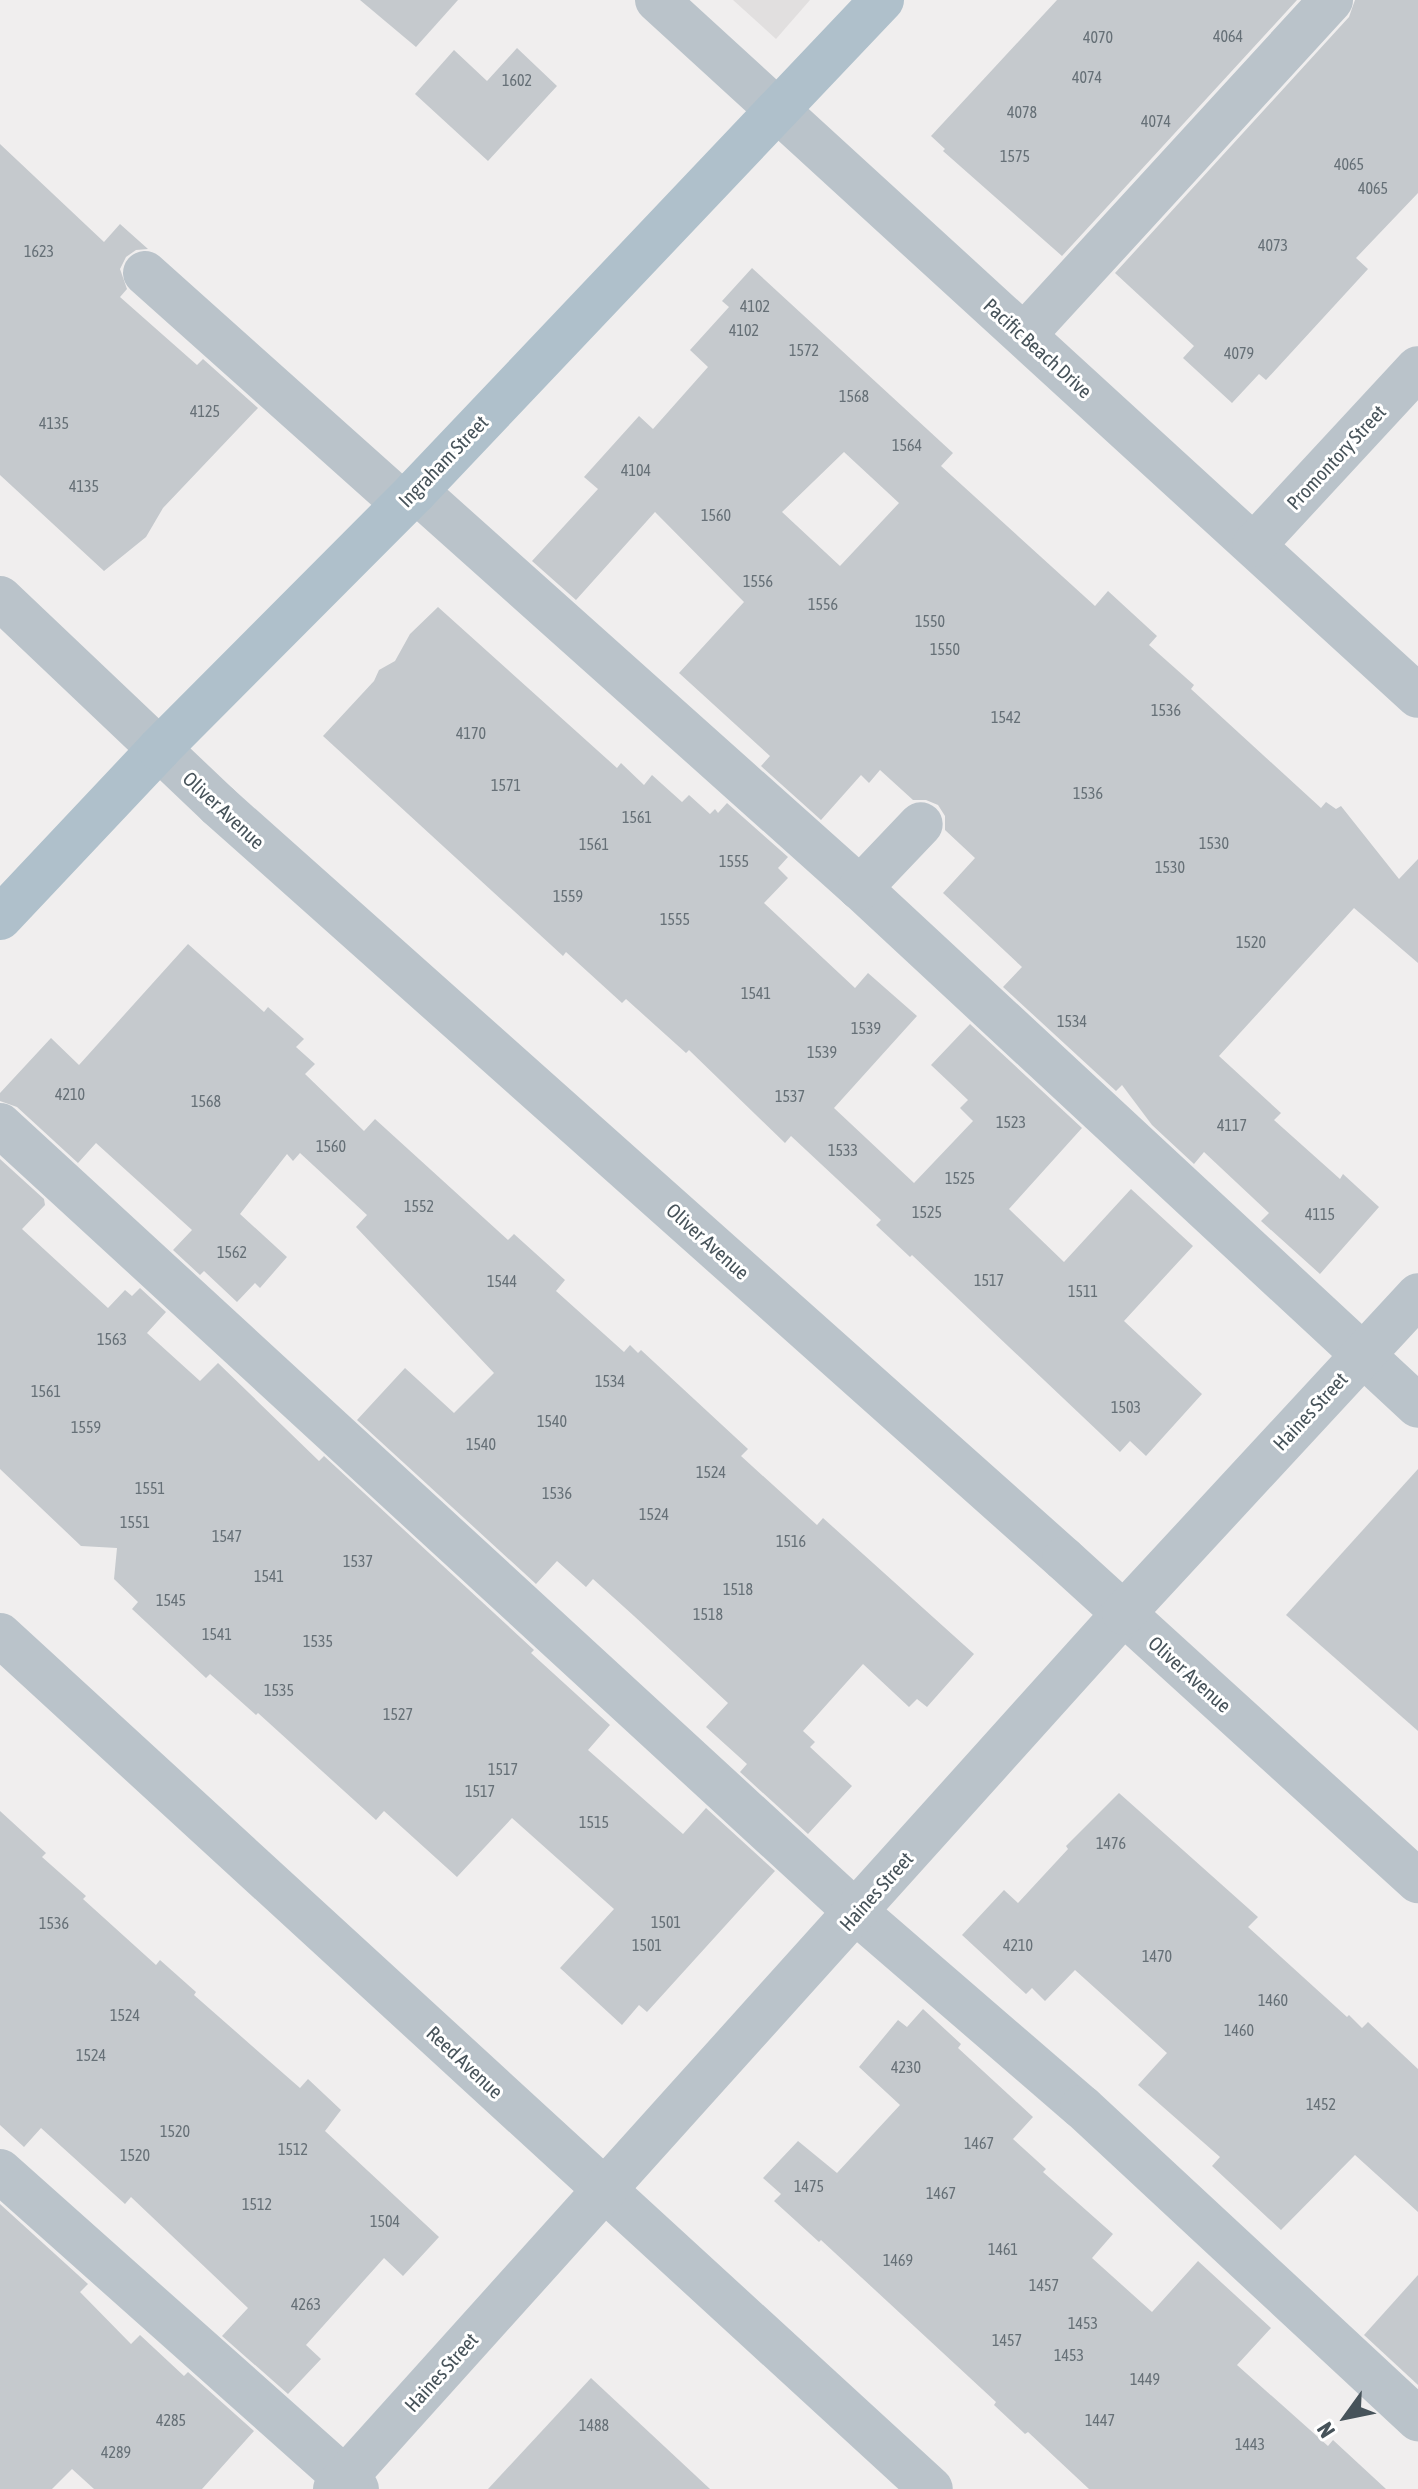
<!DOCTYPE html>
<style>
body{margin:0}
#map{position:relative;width:1418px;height:2489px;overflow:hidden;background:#f0eeee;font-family:"Asap Condensed",sans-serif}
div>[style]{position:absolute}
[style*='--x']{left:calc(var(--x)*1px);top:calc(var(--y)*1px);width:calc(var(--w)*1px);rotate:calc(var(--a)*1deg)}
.education>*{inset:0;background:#e1dfdf}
.building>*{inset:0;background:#c5c9cd}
.minor>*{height:44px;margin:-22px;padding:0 22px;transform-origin:22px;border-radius:22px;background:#bac3ca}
.major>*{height:44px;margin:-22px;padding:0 22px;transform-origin:22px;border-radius:22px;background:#afc0cb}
span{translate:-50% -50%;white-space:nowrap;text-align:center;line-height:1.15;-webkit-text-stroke:6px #fff;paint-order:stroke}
.number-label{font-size:16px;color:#667077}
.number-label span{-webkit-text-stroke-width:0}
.street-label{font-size:20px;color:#47535a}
.north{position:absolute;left:1306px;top:2377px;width:80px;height:80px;-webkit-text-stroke:6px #fff;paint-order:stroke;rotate:237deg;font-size:22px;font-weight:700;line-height:32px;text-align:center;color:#47535a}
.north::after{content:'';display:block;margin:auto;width:28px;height:36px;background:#47535a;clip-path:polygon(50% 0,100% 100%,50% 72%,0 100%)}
</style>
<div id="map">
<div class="education">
<div style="clip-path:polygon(733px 0,810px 0,776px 39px)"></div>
</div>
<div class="building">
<div style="clip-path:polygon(360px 0,458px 0,416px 47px)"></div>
<div style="clip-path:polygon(1057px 0,1297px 0,1062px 256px,943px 151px,945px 149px,931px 136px)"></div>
<div style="clip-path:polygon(1355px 0,1418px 0,1418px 193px,1356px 258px,1368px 269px,1266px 380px,1259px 374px,1232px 403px,1183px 358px,1194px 346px,1115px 273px,1349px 17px)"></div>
<div style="clip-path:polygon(517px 48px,557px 86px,488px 161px,415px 94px,454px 50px,487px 81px)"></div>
<div style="clip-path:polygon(0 144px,104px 242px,120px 224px,148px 249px,136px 250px,126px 257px,120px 269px,127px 289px,120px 297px,197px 365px,203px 359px,258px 408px,163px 508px,146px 537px,104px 571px,0 475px)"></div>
<div style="clip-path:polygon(evenodd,752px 268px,953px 453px,941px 466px,1095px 606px,1108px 591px,1157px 636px,1149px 645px,1194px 685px,1191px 689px,1321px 808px,1326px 802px,1336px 809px,1341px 806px,1399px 879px,1418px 859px,1418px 963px,1354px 908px,1219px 1056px,1281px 1113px,1274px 1120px,1340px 1179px,1343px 1174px,1379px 1207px,1320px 1274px,1261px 1221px,1269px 1213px,1204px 1152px,1194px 1164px,1152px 1125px,1122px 1085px,1116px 1091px,1003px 987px,1022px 967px,943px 893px,975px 858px,945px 830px,945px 816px,938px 805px,926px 800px,913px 800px,880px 770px,869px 783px,861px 775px,821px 820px,761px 766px,770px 756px,679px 673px,744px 602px,655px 512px,576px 600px,532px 561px,598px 489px,584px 477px,639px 416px,653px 429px,708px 367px,690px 350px,729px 307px,722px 301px,752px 268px,844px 452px,899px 503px,840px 566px,782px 512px,844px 452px)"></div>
<div style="clip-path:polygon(438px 607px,617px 768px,621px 763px,644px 785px,652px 775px,682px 802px,689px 795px,710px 814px,715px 809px,718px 813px,727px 803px,788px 857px,778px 868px,788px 878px,764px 903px,855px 988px,868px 973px,917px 1016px,834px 1108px,914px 1183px,973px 1121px,960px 1108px,968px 1100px,931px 1065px,970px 1024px,1082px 1128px,1009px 1209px,1064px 1262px,1131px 1189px,1193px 1246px,1124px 1321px,1202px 1394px,1146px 1456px,1130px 1441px,1120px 1452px,912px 1255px,910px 1257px,876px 1225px,881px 1220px,791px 1136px,785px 1143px,689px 1050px,686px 1053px,626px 999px,622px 1003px,566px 952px,563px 956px,323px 736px,374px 681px,379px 670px,395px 661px,410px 634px)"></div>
<div style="clip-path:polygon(188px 944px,264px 1012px,268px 1007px,304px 1039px,296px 1047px,315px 1064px,305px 1074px,364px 1131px,375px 1119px,508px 1240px,514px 1234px,565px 1280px,556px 1291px,624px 1352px,630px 1345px,638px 1353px,641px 1350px,748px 1449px,741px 1456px,817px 1525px,823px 1518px,974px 1654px,927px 1707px,917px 1699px,909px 1707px,863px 1664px,803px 1731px,815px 1742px,810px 1747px,852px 1786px,808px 1834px,740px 1772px,747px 1764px,706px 1727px,728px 1703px,634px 1616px,593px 1579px,586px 1587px,557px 1561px,536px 1584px,357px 1420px,405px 1368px,454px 1413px,494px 1373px,356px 1227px,367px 1215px,300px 1153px,293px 1161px,287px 1154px,240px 1214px,287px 1257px,260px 1288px,255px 1283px,237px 1302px,204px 1271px,200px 1275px,173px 1250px,192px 1230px,96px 1143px,78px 1163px,17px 1107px,0 1101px,0 1093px,51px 1038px,79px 1065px)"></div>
<div style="clip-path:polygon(0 1159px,44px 1199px,45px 1205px,22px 1229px,108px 1308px,125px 1290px,132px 1296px,140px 1288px,166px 1312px,147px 1333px,200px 1381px,218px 1363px,319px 1461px,324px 1456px,534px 1650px,531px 1653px,610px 1725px,588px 1750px,683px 1834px,706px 1808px,775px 1871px,647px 2012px,639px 2005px,622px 2025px,560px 1968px,614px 1909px,512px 1818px,457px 1877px,384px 1811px,376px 1820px,258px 1713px,256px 1715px,210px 1674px,206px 1678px,132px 1609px,138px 1602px,114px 1579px,117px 1548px,81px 1546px,0 1469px)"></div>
<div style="clip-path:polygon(1418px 1469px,1418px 1731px,1286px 1615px)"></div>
<div style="clip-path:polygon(1119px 1793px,1258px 1917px,1248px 1927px,1347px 2017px,1349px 2015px,1362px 2028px,1368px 2022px,1418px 2069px,1418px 2212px,1355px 2155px,1281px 2230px,1212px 2166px,1220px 2157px,1138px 2085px,1167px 2053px,1075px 1970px,1045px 2001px,1032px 1988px,1026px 1994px,962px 1935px,1004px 1890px,1018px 1903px,1068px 1849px,1066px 1846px)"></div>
<div style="clip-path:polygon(0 1811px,46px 1853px,42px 1857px,86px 1896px,83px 1899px,156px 1965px,160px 1960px,196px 1992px,194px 1995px,300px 2088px,308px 2079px,341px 2110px,325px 2131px,439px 2237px,403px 2276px,384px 2258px,306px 2345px,321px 2359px,288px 2394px,222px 2336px,248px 2308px,131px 2197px,125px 2204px,41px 2128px,24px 2147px,0 2125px)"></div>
<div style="clip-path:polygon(923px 2009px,961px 2044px,958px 2048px,1033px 2117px,1013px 2139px,1046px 2169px,1043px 2172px,1113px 2234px,1092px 2258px,1152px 2312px,1198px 2261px,1271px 2328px,1237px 2365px,1328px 2446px,1333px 2440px,1386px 2489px,1089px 2489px,1028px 2432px,1025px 2434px,994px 2405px,996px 2402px,821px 2240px,819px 2242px,774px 2201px,781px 2194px,763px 2178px,798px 2141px,837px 2173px,900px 2105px,859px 2067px,898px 2020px,907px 2027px)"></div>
<div style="clip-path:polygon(0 2204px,88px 2284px,80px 2292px,131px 2344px,140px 2335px,184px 2376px,188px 2372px,254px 2431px,202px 2489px,94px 2489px,72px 2469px,52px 2489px,0 2489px)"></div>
<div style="clip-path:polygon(1418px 2275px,1418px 2385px,1364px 2335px)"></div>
<div style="clip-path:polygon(591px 2378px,710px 2489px,488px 2489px)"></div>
</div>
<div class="minor">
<div style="--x:657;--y:0;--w:1031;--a:42.45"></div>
<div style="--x:145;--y:273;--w:346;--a:41.8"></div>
<div style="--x:1025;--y:334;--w:453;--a:-47.5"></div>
<div style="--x:416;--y:491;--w:596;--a:41.8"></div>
<div style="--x:860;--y:888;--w:761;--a:42.87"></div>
<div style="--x:1254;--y:545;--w:241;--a:-47.2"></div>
<div style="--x:0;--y:598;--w:301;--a:43.5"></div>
<div style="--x:218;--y:805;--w:1133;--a:41.71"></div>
<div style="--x:1064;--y:1559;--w:479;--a:42.3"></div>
<div style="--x:860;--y:888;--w:88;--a:-46.4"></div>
<div style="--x:0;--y:1125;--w:1164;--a:42.6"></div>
<div style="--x:857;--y:1913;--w:297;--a:40.8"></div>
<div style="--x:1082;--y:2107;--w:459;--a:42.9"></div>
<div style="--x:0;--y:1635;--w:1263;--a:42.53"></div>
<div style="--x:0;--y:2171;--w:478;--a:41.7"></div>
<div style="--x:335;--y:2489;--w:1179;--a:-47.99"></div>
<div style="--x:1124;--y:1613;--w:433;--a:-47.2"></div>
</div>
<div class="major">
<div style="--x:0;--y:918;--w:232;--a:-46.7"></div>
<div style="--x:159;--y:749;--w:364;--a:-45.1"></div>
<div style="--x:416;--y:491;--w:677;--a:-46.5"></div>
</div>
<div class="number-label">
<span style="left:1228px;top:36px">4064</span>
<span style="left:1098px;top:37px">4070</span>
<span style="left:1087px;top:77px">4074</span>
<span style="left:517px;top:80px">1602</span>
<span style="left:1022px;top:112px">4078</span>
<span style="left:1156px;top:121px">4074</span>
<span style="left:1015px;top:156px">1575</span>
<span style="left:1349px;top:164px">4065</span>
<span style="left:1373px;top:188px">4065</span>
<span style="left:1273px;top:245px">4073</span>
<span style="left:39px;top:251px">1623</span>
<span style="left:755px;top:306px">4102</span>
<span style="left:744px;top:330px">4102</span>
<span style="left:804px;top:350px">1572</span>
<span style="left:1239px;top:353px">4079</span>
<span style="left:854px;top:396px">1568</span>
<span style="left:205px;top:411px">4125</span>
<span style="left:54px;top:423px">4135</span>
<span style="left:907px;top:445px">1564</span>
<span style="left:636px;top:470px">4104</span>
<span style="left:84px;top:486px">4135</span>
<span style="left:716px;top:515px">1560</span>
<span style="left:758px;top:581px">1556</span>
<span style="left:823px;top:604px">1556</span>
<span style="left:930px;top:621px">1550</span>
<span style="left:945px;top:649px">1550</span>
<span style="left:1166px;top:710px">1536</span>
<span style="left:1006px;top:717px">1542</span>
<span style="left:471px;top:733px">4170</span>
<span style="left:506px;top:785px">1571</span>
<span style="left:1088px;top:793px">1536</span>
<span style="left:637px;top:817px">1561</span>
<span style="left:1214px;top:843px">1530</span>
<span style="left:594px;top:844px">1561</span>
<span style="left:734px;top:861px">1555</span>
<span style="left:1170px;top:867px">1530</span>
<span style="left:568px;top:896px">1559</span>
<span style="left:675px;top:919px">1555</span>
<span style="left:1251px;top:942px">1520</span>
<span style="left:756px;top:993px">1541</span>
<span style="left:1072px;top:1021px">1534</span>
<span style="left:866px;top:1028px">1539</span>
<span style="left:822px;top:1052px">1539</span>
<span style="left:70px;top:1094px">4210</span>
<span style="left:790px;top:1096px">1537</span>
<span style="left:206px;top:1101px">1568</span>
<span style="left:1011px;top:1122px">1523</span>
<span style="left:1232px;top:1125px">4117</span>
<span style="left:331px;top:1146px">1560</span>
<span style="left:843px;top:1150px">1533</span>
<span style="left:960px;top:1178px">1525</span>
<span style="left:419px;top:1206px">1552</span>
<span style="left:927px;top:1212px">1525</span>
<span style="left:1320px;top:1214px">4115</span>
<span style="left:232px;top:1252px">1562</span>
<span style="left:989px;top:1280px">1517</span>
<span style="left:502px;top:1281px">1544</span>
<span style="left:1083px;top:1291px">1511</span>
<span style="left:112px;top:1339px">1563</span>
<span style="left:610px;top:1381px">1534</span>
<span style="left:46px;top:1391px">1561</span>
<span style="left:1126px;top:1407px">1503</span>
<span style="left:552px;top:1421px">1540</span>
<span style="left:86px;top:1427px">1559</span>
<span style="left:481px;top:1444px">1540</span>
<span style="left:711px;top:1472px">1524</span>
<span style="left:150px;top:1488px">1551</span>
<span style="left:557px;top:1493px">1536</span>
<span style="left:654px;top:1514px">1524</span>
<span style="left:135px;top:1522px">1551</span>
<span style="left:227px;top:1536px">1547</span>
<span style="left:791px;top:1541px">1516</span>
<span style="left:358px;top:1561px">1537</span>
<span style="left:269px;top:1576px">1541</span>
<span style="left:738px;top:1589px">1518</span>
<span style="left:171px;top:1600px">1545</span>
<span style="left:708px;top:1614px">1518</span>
<span style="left:217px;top:1634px">1541</span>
<span style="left:318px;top:1641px">1535</span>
<span style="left:279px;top:1690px">1535</span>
<span style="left:398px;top:1714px">1527</span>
<span style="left:503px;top:1769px">1517</span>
<span style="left:480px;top:1791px">1517</span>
<span style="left:594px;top:1822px">1515</span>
<span style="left:1111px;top:1843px">1476</span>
<span style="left:666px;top:1922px">1501</span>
<span style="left:54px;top:1923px">1536</span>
<span style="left:647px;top:1945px">1501</span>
<span style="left:1018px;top:1945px">4210</span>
<span style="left:1157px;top:1956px">1470</span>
<span style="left:1273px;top:2000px">1460</span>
<span style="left:125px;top:2015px">1524</span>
<span style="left:1239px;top:2030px">1460</span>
<span style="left:91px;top:2055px">1524</span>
<span style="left:906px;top:2067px">4230</span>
<span style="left:1321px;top:2104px">1452</span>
<span style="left:175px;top:2131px">1520</span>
<span style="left:979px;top:2143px">1467</span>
<span style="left:293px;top:2149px">1512</span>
<span style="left:135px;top:2155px">1520</span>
<span style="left:809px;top:2186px">1475</span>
<span style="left:941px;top:2193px">1467</span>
<span style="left:257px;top:2204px">1512</span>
<span style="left:385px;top:2221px">1504</span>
<span style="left:1003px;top:2249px">1461</span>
<span style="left:898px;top:2260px">1469</span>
<span style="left:1044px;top:2285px">1457</span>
<span style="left:306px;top:2304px">4263</span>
<span style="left:1083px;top:2323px">1453</span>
<span style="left:1007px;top:2340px">1457</span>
<span style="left:1069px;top:2355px">1453</span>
<span style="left:1145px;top:2379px">1449</span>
<span style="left:171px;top:2420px">4285</span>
<span style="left:1100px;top:2420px">1447</span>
<span style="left:594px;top:2425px">1488</span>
<span style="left:1250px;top:2444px">1443</span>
<span style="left:116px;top:2452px">4289</span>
</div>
<div class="street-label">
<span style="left:1038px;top:348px;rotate:42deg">Pacific Beach Drive</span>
<span style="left:1336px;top:457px;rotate:-47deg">Promontory Street</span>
<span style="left:443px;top:461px;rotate:-46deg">Ingraham Street</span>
<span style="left:224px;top:810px;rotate:43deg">Oliver Avenue</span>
<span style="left:708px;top:1241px;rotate:42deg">Oliver Avenue</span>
<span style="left:1310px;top:1411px;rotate:-47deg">Haines Street</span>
<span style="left:1190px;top:1674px;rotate:42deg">Oliver Avenue</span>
<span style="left:876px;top:1891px;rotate:-48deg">Haines Street</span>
<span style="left:465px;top:2062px;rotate:43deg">Reed Avenue</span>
<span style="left:441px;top:2372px;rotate:-48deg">Haines Street</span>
</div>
<div class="north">N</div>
</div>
